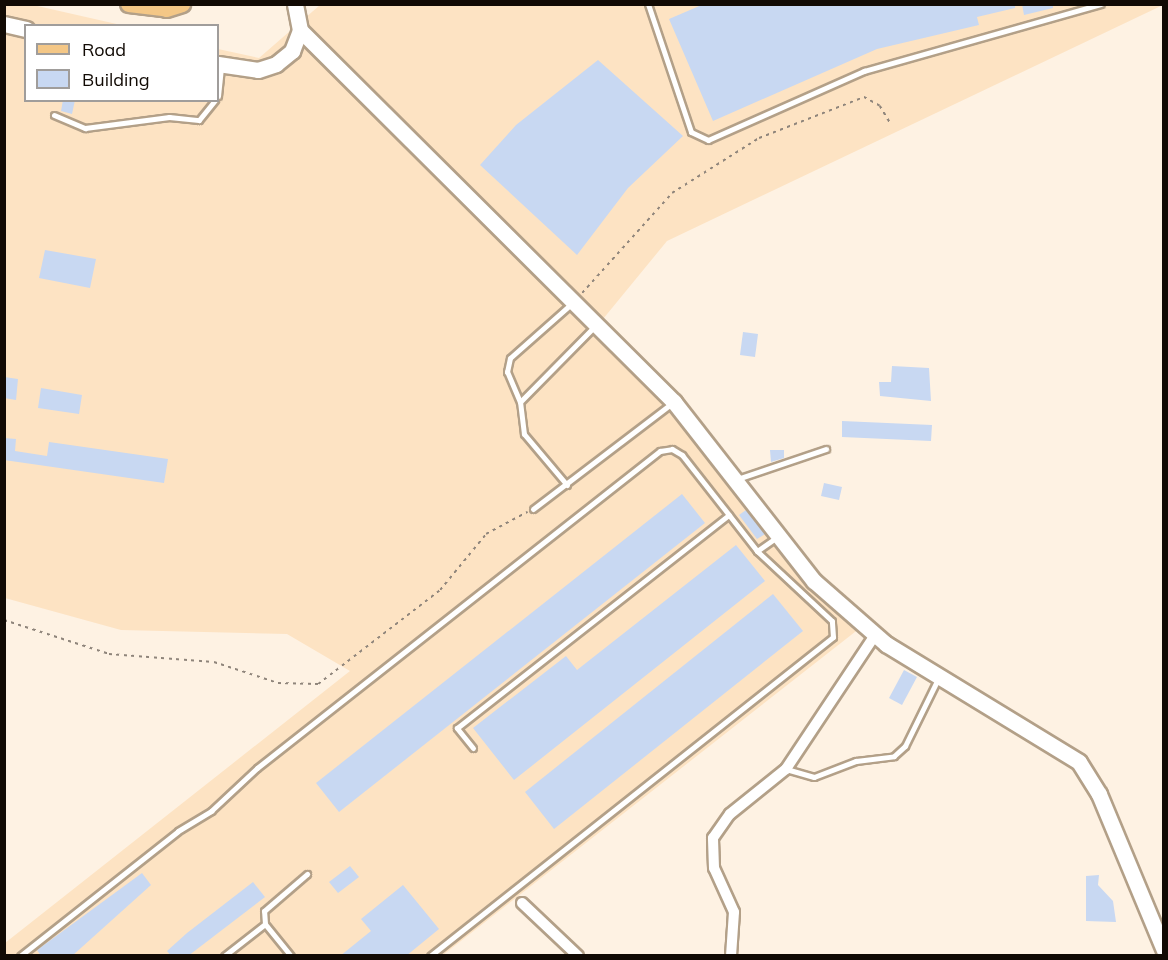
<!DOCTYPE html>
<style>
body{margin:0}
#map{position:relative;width:1168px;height:960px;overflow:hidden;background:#fef2e3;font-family:Mulish,sans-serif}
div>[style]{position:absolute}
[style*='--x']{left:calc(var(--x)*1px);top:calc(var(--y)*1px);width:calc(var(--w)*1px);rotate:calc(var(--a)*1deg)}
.built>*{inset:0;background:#fde3c3}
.building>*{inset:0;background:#c8d8f2}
.path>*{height:1.5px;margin-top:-0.75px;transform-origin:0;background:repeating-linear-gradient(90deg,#8f857b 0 3px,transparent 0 7.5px)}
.roads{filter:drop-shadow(2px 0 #b3a088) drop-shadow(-2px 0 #b3a088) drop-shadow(0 2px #b3a088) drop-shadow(0 -2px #b3a088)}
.lane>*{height:5px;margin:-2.5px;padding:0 2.5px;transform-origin:2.5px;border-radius:2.5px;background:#fff}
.street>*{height:10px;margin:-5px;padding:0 5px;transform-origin:5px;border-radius:5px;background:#fff}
.secondary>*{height:15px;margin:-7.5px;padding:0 7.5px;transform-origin:7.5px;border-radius:7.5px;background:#fff}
.primary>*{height:16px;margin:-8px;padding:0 8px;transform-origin:8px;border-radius:8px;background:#f4c786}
span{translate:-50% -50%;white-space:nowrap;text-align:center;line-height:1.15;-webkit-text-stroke:4.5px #fff;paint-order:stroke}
.frame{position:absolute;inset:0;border:6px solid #110a04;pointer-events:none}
.legend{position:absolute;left:24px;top:24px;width:195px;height:78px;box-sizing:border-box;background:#fff;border:2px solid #a09d9b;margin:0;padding:8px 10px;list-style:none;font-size:18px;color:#110a04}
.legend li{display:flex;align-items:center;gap:12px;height:30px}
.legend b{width:30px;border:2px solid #a09d9b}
</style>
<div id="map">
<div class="built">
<div style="clip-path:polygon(5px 5px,33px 5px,121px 25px,26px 26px,26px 100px,218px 100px,218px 49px,259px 58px,320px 5px,1163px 5px,667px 241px,594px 330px,688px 428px,860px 628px,443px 955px,5px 956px,5px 943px,350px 671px,287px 634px,121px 630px,5px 598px)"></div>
</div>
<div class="building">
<div style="clip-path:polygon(704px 4px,1015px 4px,1015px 8px,977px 17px,979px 25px,877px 49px,713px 121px,669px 19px)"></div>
<div style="clip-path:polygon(1022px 4px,1053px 4px,1053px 8px,1024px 15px)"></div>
<div style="clip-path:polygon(598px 60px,683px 136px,628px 188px,577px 255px,480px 165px,516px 125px)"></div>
<div style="clip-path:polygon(63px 100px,75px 100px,72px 114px,61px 111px)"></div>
<div style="clip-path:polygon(45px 250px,96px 259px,90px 288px,39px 278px)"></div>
<div style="clip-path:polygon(743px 332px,758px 334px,755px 357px,740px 355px)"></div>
<div style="clip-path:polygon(892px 366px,929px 368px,931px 401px,880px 396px,879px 382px,891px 382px)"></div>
<div style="clip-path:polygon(4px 377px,18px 379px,16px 400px,4px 398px)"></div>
<div style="clip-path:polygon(41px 388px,82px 395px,79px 414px,38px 408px)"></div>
<div style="clip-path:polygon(842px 421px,932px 425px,931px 441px,842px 437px)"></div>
<div style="clip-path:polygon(4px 438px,16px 439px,15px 451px,47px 456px,49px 442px,168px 459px,164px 483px,4px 460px)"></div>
<div style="clip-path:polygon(770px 450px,784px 450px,784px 458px,771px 462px)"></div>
<div style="clip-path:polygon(824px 483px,842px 487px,839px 500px,821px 496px)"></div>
<div style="clip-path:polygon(682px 494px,705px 523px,339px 812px,316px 783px)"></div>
<div style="clip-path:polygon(746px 510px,765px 534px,757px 539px,739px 515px)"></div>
<div style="clip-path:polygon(736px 545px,765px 581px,514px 780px,473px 728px,566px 656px,577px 670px)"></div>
<div style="clip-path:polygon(773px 594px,803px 631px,554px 829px,525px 792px)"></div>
<div style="clip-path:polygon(904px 670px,917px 677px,902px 705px,889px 698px)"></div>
<div style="clip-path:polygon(350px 866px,359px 877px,338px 893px,329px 882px)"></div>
<div style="clip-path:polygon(142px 873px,151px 885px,72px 956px,41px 956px,37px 950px)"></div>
<div style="clip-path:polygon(1099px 875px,1098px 885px,1113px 901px,1116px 922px,1086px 921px,1086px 876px)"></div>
<div style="clip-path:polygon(253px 882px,265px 897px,188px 956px,171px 956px,167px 951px,187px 933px)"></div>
<div style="clip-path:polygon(403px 885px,439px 929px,406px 956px,340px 956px,371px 931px,361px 919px)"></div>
</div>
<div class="path">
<div style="--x:582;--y:293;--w:135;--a:-48"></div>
<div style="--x:672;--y:193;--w:103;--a:-32.3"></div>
<div style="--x:759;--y:138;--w:113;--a:-21.3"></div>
<div style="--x:864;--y:97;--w:18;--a:29"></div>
<div style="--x:880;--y:106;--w:21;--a:59"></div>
<div style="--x:4;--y:620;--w:110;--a:17.9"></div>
<div style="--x:109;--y:654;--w:105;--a:4.4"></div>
<div style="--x:214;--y:662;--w:67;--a:18.2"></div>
<div style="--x:278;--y:683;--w:40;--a:1.4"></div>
<div style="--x:318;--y:684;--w:154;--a:-37.6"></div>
<div style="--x:440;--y:590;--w:72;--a:-50.6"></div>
<div style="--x:486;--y:534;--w:47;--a:-28.2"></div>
</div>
<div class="roads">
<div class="lane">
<div style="--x:648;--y:4;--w:135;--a:71.4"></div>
<div style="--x:691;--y:132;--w:19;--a:25"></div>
<div style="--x:708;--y:140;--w:171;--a:-23.9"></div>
<div style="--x:864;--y:71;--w:246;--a:-15.8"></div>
<div style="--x:218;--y:96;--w:30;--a:-84"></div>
<div style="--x:54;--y:115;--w:34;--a:23"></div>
<div style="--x:85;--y:128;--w:85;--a:-7.5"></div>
<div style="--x:169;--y:117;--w:30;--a:6"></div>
<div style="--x:199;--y:120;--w:26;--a:-51"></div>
<div style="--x:520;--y:402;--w:33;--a:-113"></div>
<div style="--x:507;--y:372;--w:14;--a:-78"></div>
<div style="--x:510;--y:358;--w:81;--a:-41.5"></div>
<div style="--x:737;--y:479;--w:94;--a:-18.6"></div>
<div style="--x:567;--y:485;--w:67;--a:-130.1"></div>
<div style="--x:524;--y:434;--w:32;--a:-97"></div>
<div style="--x:520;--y:402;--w:107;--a:-45.4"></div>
<div style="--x:533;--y:509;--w:175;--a:-37.3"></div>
<div style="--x:473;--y:748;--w:26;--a:-129"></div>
<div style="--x:457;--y:728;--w:345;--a:-38.1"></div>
<div style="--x:729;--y:515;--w:46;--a:52.1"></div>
<div style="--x:757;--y:551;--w:24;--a:-35"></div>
<div style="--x:786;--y:769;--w:29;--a:16"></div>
<div style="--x:814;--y:777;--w:45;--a:-20.9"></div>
<div style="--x:856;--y:761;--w:38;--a:-7"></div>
<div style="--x:894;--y:756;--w:15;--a:-42"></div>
<div style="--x:905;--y:746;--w:75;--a:-63.8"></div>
<div style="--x:20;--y:956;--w:201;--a:-38.3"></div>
<div style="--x:178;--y:831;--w:39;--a:-31"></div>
<div style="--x:211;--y:811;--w:63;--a:-43.1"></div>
<div style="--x:257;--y:768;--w:513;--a:-38.19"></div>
<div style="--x:660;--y:451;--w:12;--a:-9"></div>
<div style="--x:672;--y:449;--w:12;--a:31"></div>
<div style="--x:682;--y:455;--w:76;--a:51.9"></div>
<div style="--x:224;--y:956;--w:52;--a:-38"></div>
<div style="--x:291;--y:956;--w:41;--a:-129.1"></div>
<div style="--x:265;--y:924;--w:13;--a:-94"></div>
<div style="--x:264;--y:911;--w:57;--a:-40.7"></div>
<div style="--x:430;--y:956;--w:514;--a:-38.36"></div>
<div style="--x:833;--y:637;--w:16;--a:-94"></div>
<div style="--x:832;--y:621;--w:103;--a:-137"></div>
</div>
<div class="street">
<div style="--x:522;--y:903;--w:77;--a:43.4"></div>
<div style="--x:731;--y:956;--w:44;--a:-86.1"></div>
<div style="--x:734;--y:912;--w:48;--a:-114.4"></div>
<div style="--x:714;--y:868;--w:30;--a:-92"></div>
<div style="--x:713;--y:838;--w:29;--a:-55"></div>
<div style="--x:730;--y:814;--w:72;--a:-38.8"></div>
<div style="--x:786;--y:769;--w:161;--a:-56.4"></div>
</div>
<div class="secondary">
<div style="--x:4;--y:24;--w:23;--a:13"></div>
<div style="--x:300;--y:30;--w:528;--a:44.85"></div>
<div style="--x:674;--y:402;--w:227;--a:52"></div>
<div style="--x:814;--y:581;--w:96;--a:41.2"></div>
<div style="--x:886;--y:644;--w:226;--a:31.4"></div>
<div style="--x:1079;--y:762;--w:38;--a:58"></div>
<div style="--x:1099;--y:794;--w:169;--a:67.4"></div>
<div style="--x:218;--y:64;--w:40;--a:8.5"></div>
<div style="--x:258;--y:70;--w:19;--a:-18"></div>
<div style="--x:276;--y:64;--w:21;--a:-39"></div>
<div style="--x:292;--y:51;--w:22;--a:-69"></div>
<div style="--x:300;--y:30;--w:26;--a:-101"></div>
</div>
<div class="primary">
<div style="--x:129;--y:4;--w:38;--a:7"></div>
<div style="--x:167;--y:9;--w:16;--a:-18"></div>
</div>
</div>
<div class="frame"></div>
<ul class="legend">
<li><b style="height:8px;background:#f4c786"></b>Road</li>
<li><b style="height:16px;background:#c8d8f2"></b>Building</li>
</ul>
</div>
